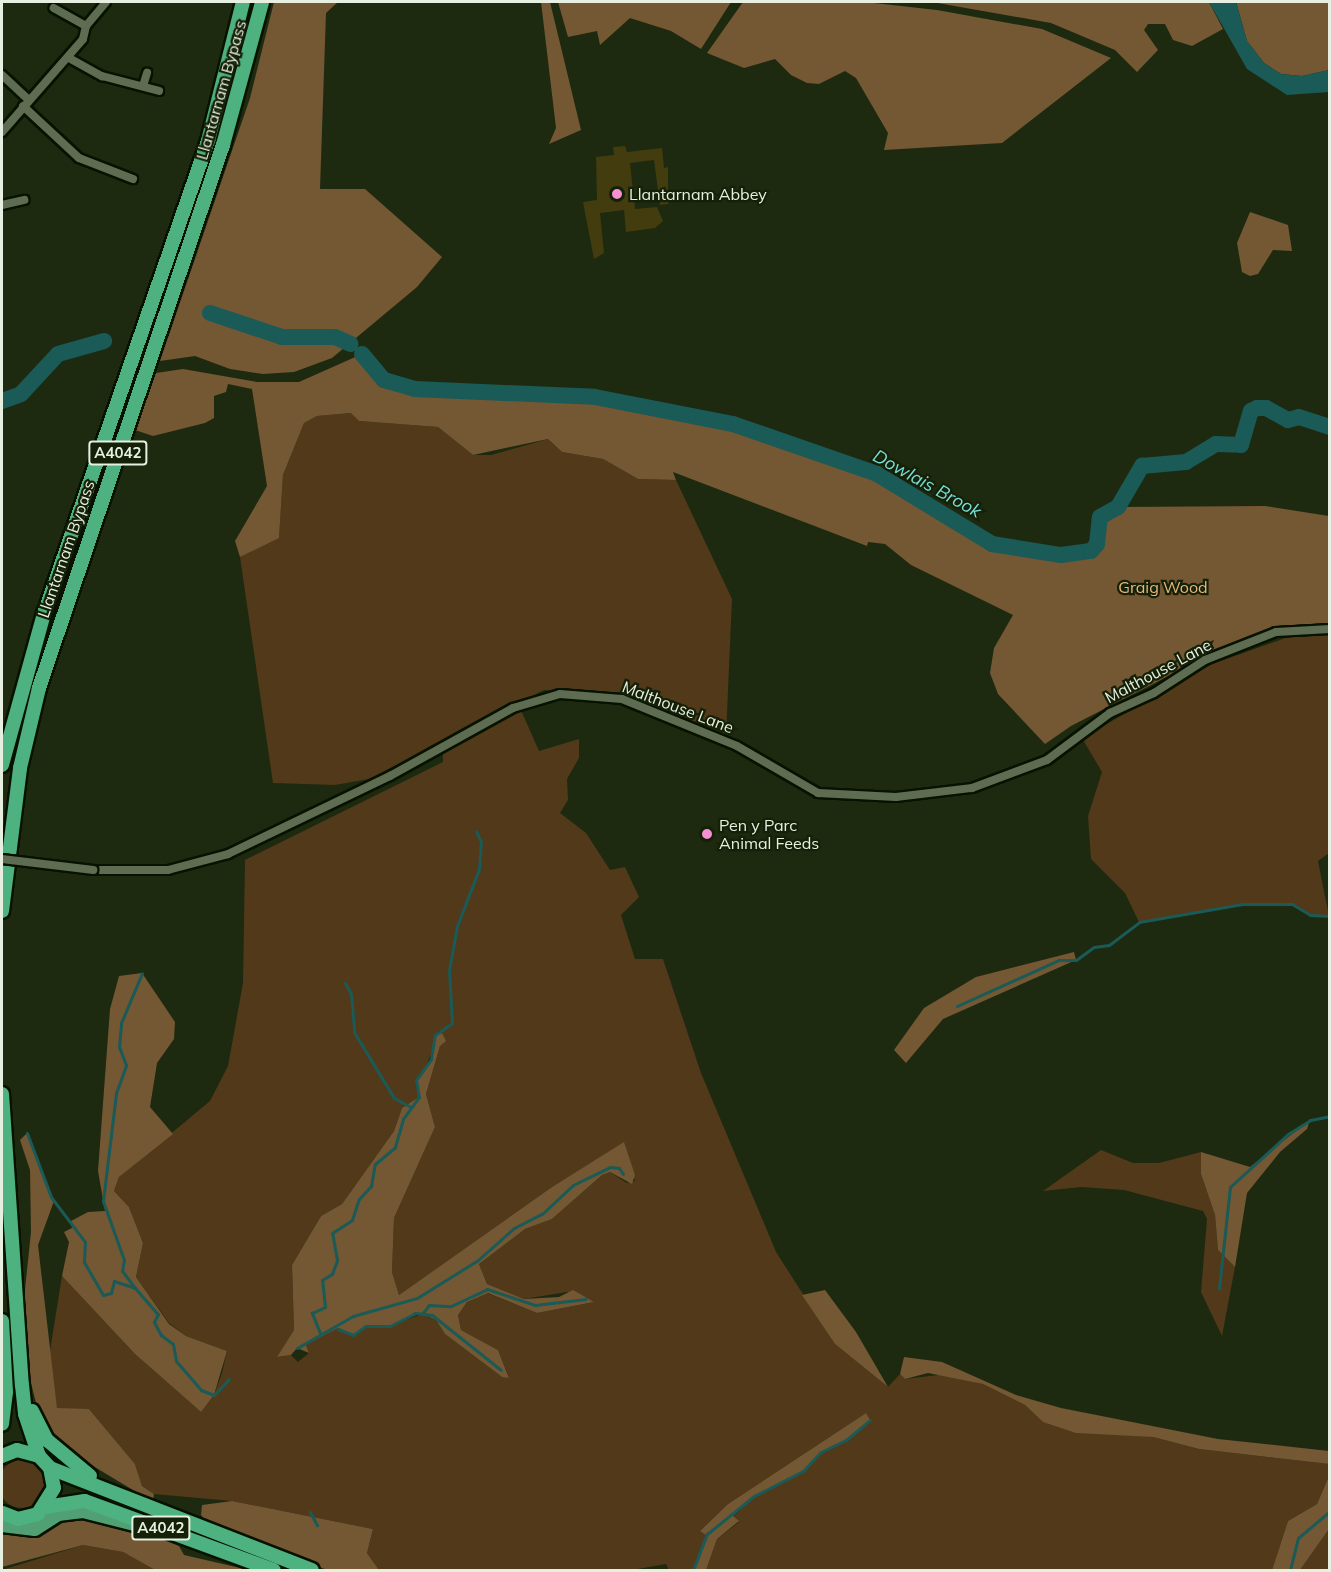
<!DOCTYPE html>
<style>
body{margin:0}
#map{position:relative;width:1331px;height:1572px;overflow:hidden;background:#1d2a10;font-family:Mulish,sans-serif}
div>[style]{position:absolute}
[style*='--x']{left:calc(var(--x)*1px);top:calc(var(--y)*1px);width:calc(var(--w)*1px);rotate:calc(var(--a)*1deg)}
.green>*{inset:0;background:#51391a}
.round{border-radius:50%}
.forest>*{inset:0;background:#745733}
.water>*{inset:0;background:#1a5a57}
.stream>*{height:3px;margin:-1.5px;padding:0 1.5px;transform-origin:1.5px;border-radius:1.5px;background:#1a5a57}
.river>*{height:16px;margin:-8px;padding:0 8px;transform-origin:8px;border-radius:8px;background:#1a5a57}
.building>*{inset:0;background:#433c0e}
.roads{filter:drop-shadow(2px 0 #071200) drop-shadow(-2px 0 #071200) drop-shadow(0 2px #071200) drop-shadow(0 -2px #071200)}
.minor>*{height:8px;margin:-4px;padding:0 4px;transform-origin:4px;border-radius:4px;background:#5e6d51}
.primary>*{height:14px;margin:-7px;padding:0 7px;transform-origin:7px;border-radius:7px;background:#51a074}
.trunk>*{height:14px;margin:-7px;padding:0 7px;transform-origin:7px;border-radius:7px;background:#4db180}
.bridges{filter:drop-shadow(2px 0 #071200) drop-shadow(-2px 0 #071200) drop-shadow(0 2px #071200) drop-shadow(0 -2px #071200)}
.minor-bridge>*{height:8px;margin:-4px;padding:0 4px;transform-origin:4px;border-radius:4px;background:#5e6d51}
.dots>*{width:16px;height:16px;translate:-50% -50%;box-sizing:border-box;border:3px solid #142007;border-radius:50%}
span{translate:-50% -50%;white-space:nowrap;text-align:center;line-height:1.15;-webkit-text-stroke:4.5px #142007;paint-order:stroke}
.shield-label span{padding:2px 4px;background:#142007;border:2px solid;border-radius:4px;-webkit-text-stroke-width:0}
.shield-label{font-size:15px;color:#e7f0e0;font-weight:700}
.street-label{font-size:16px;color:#e7f0e0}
.poi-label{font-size:16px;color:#e7f0e0}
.left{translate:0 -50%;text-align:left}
.park-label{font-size:16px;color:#e8b87d}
.water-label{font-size:18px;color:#79dcd6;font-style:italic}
.frame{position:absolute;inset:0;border:3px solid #e7f0e0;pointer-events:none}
</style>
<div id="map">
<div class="green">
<div style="clip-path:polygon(352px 413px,359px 421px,438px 427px,473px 455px,491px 455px,548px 439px,562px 452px,603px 459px,638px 479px,676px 480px,732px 599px,726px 736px,622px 694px,544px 690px,369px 779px,335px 785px,273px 783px,240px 557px,279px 537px,283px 475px,304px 423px,317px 416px)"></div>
<div style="clip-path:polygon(1297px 634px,1329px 634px,1329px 853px,1318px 861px,1329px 916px,1310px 915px,1292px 904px,1242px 904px,1139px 922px,1125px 893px,1091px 859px,1088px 816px,1102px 772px,1082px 738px,1212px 664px)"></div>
<div style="clip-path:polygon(evenodd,520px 708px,539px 751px,579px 739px,579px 758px,567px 779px,568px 800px,560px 813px,586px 833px,610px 870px,625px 867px,639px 897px,621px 915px,635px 959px,663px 959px,701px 1073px,776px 1252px,835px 1344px,888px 1387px,900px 1374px,905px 1379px,947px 1374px,983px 1384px,1025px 1405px,1043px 1422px,1153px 1437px,1199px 1449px,1329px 1464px,1329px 1476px,1317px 1504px,1288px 1521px,1272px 1570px,706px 1570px,717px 1539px,739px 1522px,733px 1517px,754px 1496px,803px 1471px,821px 1452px,846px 1440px,866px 1413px,728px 1504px,701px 1530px,707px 1534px,693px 1570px,669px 1570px,666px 1564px,632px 1570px,379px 1570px,367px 1553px,373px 1529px,232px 1501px,154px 1494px,142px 1486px,135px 1464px,89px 1409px,57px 1409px,49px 1357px,62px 1276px,135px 1354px,201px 1412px,214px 1395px,222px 1373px,227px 1351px,186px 1336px,169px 1323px,136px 1277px,143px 1243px,129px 1207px,114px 1191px,119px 1177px,210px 1101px,228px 1066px,243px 983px,245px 860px,443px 762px,443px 753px,520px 708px,440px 1046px,426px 1094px,435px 1127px,394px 1218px,392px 1272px,399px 1295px,552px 1187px,624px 1143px,635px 1181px,627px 1183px,610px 1172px,602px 1175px,552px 1219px,525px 1229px,479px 1264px,487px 1284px,524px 1299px,567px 1292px,594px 1302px,537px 1313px,487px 1293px,467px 1302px,458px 1315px,461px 1330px,498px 1350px,509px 1377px,502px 1377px,445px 1334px,436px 1320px,422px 1314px,390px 1326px,366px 1326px,353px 1335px,338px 1328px,306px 1345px,309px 1353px,298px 1362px,291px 1355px,278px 1357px,294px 1330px,292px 1265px,321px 1216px,342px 1204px,394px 1131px,402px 1108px,419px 1097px,417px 1089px,433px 1049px,440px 1046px)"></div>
<div style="clip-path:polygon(1101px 1150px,1133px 1163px,1159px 1163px,1201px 1152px,1201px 1174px,1215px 1215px,1218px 1250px,1235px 1267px,1222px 1336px,1201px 1292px,1207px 1219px,1203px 1211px,1124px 1190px,1081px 1187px,1043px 1191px)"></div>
<div class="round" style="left:-2px;top:1460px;width:48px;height:48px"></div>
<div style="clip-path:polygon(1329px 1529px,1329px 1570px,1300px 1570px)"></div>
<div style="clip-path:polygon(83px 1545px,123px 1552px,155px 1570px,2px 1570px)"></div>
</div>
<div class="forest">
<div style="clip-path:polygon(274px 2px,338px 2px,326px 13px,320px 189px,365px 189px,442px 257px,417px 287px,332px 358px,294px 372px,263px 374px,230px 369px,195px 356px,160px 361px,250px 98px)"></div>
<div style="clip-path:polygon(541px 2px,550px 2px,581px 130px,549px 144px,556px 128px)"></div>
<div style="clip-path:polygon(558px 2px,731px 2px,701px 49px,671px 31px,630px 18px,600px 45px,597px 31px,568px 37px)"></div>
<div style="clip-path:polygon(743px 2px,865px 2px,937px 10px,1042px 29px,1111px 58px,1002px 143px,884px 150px,888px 133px,856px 78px,845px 71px,819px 84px,807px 83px,791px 75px,775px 59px,744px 68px,707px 53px)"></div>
<div style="clip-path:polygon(932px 2px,1209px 2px,1223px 29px,1192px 46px,1173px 40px,1165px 24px,1148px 24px,1144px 30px,1158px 50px,1137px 72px,1115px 50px,1051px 23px)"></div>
<div style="clip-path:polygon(1236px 2px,1329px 2px,1329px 70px,1302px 76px,1281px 74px,1264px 63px,1247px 41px)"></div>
<div style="clip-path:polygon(1250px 212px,1288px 225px,1292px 251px,1273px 250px,1258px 274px,1250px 276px,1242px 272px,1237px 243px)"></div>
<div style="clip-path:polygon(362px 354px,384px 380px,415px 389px,595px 397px,733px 424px,877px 474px,992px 544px,1044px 553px,1091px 551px,1097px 544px,1100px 517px,1118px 507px,1265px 506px,1329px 516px,1329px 625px,1288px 625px,1219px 650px,1071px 726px,1045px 744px,998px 694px,990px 673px,994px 648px,1013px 615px,911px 565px,885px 544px,868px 542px,867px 546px,673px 472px,676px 480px,638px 479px,603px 459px,562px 452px,548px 439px,473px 455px,438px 427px,359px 421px,351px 413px,317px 416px,304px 423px,283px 475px,279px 538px,240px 557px,235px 541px,267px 486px,252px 389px,228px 384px,226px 392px,214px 396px,214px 418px,205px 423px,153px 436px,135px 430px,156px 373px,183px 369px,257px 382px,299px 382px)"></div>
<div style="clip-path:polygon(1074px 952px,1076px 960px,943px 1019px,906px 1063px,894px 1050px,924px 1008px,976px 977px)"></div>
<div style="clip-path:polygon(142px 973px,175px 1022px,174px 1039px,157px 1063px,150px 1107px,173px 1134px,119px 1177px,114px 1191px,129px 1207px,143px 1243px,136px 1277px,169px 1324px,186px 1336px,227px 1351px,214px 1395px,201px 1412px,135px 1354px,62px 1276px,69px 1242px,64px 1232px,72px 1228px,71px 1221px,88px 1212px,105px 1211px,98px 1171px,110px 1009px,119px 976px)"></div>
<div style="clip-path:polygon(442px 1033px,446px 1041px,440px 1046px,426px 1094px,435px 1127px,394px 1218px,392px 1272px,399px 1295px,552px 1187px,624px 1142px,635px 1175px,632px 1184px,610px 1172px,602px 1175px,552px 1219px,525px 1229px,479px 1264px,487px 1284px,524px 1299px,559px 1297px,573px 1290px,594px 1302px,537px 1313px,488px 1293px,467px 1302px,458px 1315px,461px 1330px,498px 1350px,509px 1378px,502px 1377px,445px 1334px,436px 1320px,421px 1313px,390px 1326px,366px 1326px,353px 1335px,338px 1328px,306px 1345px,309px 1353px,297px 1348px,291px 1355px,277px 1357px,294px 1330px,292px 1265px,321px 1216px,342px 1204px,394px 1131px,402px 1108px,419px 1097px,416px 1080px,431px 1059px,435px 1035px)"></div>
<div style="clip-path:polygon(1310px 1120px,1307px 1129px,1280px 1152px,1247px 1193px,1235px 1267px,1218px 1250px,1215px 1215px,1201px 1174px,1201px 1152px,1250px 1167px)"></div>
<div style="clip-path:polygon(27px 1133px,54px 1201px,38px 1245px,57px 1408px,89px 1409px,135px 1464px,142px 1486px,154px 1494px,153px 1502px,73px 1454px,50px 1433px,38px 1411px,30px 1379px,24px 1299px,31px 1232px,30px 1170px,20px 1140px)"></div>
<div style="clip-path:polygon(825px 1290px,856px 1332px,888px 1387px,835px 1344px,802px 1295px)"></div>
<div style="clip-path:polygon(904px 1357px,942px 1362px,1016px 1395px,1061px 1408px,1218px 1439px,1329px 1451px,1329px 1464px,1199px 1449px,1153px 1437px,1076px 1433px,1043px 1422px,1025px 1405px,983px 1384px,928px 1373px,905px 1379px,900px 1374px)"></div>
<div style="clip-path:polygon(866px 1413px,870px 1420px,846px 1440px,821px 1452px,803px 1471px,754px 1496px,733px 1516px,739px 1521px,717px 1539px,706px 1570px,693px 1570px,706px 1535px,700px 1531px,728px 1504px)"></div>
<div style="clip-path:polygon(1329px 1476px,1329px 1529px,1300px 1570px,1272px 1570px,1288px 1521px,1317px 1504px)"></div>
<div style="clip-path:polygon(232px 1501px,373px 1529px,367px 1553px,379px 1570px,327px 1570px,206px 1521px,201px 1515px,202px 1505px)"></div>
<div style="clip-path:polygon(82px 1515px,162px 1539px,179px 1546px,184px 1555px,249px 1570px,155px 1570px,123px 1552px,83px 1545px,2px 1567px,2px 1530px,32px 1534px,61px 1519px)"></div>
</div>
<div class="water">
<div style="clip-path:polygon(1209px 2px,1236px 2px,1247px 41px,1264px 63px,1281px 74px,1302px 76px,1329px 70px,1329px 92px,1287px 95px,1247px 69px)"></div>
</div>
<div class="stream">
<div style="--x:345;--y:983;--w:13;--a:61"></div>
<div style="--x:351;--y:994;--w:38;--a:85"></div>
<div style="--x:354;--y:1032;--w:77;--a:58.8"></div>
<div style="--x:394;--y:1098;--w:17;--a:28"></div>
<div style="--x:957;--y:1006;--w:112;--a:-24.3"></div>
<div style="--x:1059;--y:960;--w:17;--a:0"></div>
<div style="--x:1076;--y:960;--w:22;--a:-36"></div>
<div style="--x:1094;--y:947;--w:15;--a:-8"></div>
<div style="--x:1109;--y:945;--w:38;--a:-37"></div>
<div style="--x:1139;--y:922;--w:105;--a:-9.9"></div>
<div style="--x:1242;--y:904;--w:50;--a:0"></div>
<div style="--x:1292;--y:904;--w:21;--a:31"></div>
<div style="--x:1310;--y:915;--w:20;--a:3"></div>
<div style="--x:27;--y:1133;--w:68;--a:69.4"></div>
<div style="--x:51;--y:1197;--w:56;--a:52.9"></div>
<div style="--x:85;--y:1242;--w:20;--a:93"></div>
<div style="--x:84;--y:1262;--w:38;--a:60"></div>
<div style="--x:103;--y:1295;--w:8;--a:-14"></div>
<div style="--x:111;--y:1293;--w:12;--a:-76"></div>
<div style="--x:114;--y:1281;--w:22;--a:18"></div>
<div style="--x:135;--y:1288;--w:35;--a:49"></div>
<div style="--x:158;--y:1314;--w:9;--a:117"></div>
<div style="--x:154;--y:1322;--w:15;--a:62"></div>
<div style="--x:161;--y:1335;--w:15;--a:37"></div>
<div style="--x:173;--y:1344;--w:17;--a:80"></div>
<div style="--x:176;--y:1361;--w:38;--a:49"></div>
<div style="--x:201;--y:1390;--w:14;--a:21"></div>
<div style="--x:214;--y:1395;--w:22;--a:-47"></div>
<div style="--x:135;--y:1288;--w:21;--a:-127"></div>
<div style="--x:122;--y:1271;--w:11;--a:-80"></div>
<div style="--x:124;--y:1260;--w:63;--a:-109.6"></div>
<div style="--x:103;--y:1201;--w:109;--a:-83.1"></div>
<div style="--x:116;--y:1093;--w:30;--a:-70"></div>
<div style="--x:126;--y:1065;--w:19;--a:-111"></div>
<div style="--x:119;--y:1047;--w:24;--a:-85"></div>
<div style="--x:121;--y:1023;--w:54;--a:-67.2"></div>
<div style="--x:1219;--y:1288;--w:102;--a:-83.8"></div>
<div style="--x:1230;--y:1187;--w:79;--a:-42.4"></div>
<div style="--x:1288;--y:1134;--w:26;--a:-32"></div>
<div style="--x:1310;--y:1120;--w:20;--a:-11"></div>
<div style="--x:422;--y:1314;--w:11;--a:-52"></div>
<div style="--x:429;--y:1305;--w:22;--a:3"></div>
<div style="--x:451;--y:1306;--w:40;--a:-25"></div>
<div style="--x:487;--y:1289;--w:51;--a:18.4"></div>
<div style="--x:535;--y:1305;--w:51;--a:-6.7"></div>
<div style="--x:338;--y:1329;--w:16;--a:22"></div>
<div style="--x:353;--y:1335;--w:16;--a:-35"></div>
<div style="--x:366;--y:1326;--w:24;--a:0"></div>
<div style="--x:390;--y:1326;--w:28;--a:-27"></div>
<div style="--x:415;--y:1313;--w:17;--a:7"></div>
<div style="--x:432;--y:1315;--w:88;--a:38.6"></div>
<div style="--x:320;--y:1333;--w:22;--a:-112"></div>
<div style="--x:312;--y:1313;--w:14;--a:-25"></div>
<div style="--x:325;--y:1307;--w:27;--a:-96"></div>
<div style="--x:322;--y:1280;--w:12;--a:-31"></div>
<div style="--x:332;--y:1274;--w:15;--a:-70"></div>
<div style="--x:337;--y:1260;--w:27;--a:-100"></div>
<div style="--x:332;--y:1233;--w:24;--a:-33"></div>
<div style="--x:352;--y:1220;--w:22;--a:-72"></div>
<div style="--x:359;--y:1199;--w:18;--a:-47"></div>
<div style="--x:371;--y:1186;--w:22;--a:-80"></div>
<div style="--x:375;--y:1164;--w:26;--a:-40"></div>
<div style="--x:395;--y:1147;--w:29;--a:-74"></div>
<div style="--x:403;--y:1119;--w:27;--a:-54"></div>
<div style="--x:419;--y:1097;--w:17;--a:-100"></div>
<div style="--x:416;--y:1080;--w:26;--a:-54"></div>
<div style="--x:431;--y:1059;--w:24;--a:-81"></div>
<div style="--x:435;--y:1035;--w:21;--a:-35"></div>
<div style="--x:452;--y:1023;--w:53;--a:-93.2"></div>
<div style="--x:449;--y:970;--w:45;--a:-79.7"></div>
<div style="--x:457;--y:926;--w:61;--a:-68.9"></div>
<div style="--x:479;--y:869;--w:27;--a:-86"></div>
<div style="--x:481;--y:842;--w:12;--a:-114"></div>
<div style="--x:297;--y:1348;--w:64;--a:-29.7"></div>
<div style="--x:353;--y:1316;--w:66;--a:-15.7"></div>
<div style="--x:417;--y:1298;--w:72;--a:-31.9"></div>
<div style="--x:478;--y:1260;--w:48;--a:-41.6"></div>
<div style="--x:514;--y:1228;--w:31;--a:-27"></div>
<div style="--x:542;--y:1214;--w:42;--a:-43.1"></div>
<div style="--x:573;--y:1185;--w:41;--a:-25.9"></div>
<div style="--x:610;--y:1167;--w:9;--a:6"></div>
<div style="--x:619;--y:1168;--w:7;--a:56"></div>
<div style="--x:310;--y:1512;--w:15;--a:62"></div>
<div style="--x:693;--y:1570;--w:39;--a:-69"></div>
<div style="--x:707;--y:1534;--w:60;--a:-39"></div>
<div style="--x:754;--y:1496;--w:55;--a:-27"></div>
<div style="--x:803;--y:1471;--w:26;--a:-47"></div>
<div style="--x:821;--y:1452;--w:28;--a:-26"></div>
<div style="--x:846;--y:1440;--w:31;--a:-40"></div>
<div style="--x:1290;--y:1570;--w:33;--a:-76"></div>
<div style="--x:1298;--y:1538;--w:42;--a:-40.2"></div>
</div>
<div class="river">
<div style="--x:210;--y:313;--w:76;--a:18.4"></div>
<div style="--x:282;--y:337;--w:53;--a:0"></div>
<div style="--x:335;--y:337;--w:17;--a:24"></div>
<div style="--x:362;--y:354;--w:34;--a:50"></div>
<div style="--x:384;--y:380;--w:32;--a:16"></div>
<div style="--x:415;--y:389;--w:180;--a:2.5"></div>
<div style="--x:595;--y:397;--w:141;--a:11.1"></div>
<div style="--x:733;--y:424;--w:152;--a:19.1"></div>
<div style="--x:877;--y:474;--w:135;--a:31.3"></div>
<div style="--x:992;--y:544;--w:70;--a:9.1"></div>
<div style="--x:1061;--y:555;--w:30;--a:-8"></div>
<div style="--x:1091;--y:551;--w:9;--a:-49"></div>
<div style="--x:1097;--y:544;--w:27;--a:-84"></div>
<div style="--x:1100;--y:517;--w:21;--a:-29"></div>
<div style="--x:1118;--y:507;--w:48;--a:-59.7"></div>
<div style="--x:1142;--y:466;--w:44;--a:-5.2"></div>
<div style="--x:1186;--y:462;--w:35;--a:-31"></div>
<div style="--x:1216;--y:444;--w:25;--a:2"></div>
<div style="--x:1241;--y:445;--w:35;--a:-74"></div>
<div style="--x:1251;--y:411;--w:7;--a:-27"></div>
<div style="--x:1257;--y:408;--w:9;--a:0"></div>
<div style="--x:1266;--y:408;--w:25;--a:29"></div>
<div style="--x:1288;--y:420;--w:11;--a:-15"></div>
<div style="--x:1299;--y:417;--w:33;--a:18"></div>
<div style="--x:2;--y:401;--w:20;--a:-20"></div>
<div style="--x:21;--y:394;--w:54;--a:-47.2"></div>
<div style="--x:58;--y:354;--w:48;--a:-15.8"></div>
</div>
<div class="building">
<div style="clip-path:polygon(625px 146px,627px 152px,662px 148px,664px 168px,668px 167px,668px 204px,660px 205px,654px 160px,630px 163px,635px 209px,657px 207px,663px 221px,655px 228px,626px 232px,624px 210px,600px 213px,604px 253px,594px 259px,583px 202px,597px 200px,596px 157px,614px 155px,613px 147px)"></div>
</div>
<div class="roads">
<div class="minor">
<div style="--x:86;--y:26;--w:31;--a:-50"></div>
<div style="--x:69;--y:58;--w:38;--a:29"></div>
<div style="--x:102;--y:76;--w:59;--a:14.7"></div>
<div style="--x:2;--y:75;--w:37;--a:43"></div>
<div style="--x:143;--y:86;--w:14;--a:-73"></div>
<div style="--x:23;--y:106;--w:76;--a:42.9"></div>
<div style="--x:79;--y:158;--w:58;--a:21.3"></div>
<div style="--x:2;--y:132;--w:123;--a:-48.9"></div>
<div style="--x:83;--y:39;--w:13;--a:-77"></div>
<div style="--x:86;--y:26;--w:37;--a:-151"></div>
<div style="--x:2;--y:205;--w:23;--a:-13"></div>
<div style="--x:93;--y:870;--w:75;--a:0"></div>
<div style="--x:168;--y:870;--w:62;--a:-14.9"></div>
<div style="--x:228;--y:854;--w:180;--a:-25.7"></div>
<div style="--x:390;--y:776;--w:141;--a:-28.9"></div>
<div style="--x:513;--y:708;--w:49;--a:-16.6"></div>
<div style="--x:560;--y:694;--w:62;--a:4.6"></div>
<div style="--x:622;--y:699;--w:124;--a:22.2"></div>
<div style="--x:737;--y:746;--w:94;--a:30.1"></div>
<div style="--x:818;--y:793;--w:78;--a:2.9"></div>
<div style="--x:896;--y:797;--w:77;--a:-6.8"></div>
<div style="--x:972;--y:788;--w:80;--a:-20.5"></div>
<div style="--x:1047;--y:760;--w:79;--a:-36.7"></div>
<div style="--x:1110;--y:713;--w:48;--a:-24.4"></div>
<div style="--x:1154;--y:693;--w:61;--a:-32.9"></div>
<div style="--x:1205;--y:660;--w:76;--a:-21.5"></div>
<div style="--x:1276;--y:632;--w:54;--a:-3.2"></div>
</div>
<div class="primary">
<div style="--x:2;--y:1525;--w:33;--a:7"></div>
<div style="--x:35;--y:1529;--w:27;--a:-33"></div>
<div style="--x:58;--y:1514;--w:25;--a:-7"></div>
<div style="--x:83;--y:1511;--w:57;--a:14.3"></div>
</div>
<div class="trunk">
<div style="--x:2;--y:765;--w:157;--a:-74.5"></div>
<div style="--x:44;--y:614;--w:501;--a:-70.88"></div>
<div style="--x:208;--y:141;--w:143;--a:-75.9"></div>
<div style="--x:2;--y:911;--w:144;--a:-82.8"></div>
<div style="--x:20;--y:768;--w:82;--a:-76.6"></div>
<div style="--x:39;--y:688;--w:573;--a:-71.28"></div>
<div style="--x:223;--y:145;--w:148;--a:-74.7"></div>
<div style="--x:2;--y:1094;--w:292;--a:86.1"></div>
<div style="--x:22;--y:1385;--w:29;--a:84"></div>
<div style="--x:25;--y:1414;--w:44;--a:71.6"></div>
<div style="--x:2;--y:1321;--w:71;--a:86.8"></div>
<div style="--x:6;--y:1392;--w:32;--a:97"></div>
<div style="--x:32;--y:1411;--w:33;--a:63"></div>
<div style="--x:47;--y:1440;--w:56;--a:39.9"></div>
<div style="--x:2;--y:1456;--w:16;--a:-22"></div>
<div style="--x:17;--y:1450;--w:23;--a:15"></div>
<div style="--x:39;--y:1456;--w:16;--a:47"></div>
<div style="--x:50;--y:1468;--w:20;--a:79"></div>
<div style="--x:54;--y:1488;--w:31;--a:122"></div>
<div style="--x:38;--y:1514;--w:21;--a:166"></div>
<div style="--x:18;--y:1519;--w:17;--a:-159"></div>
<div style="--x:50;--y:1468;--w:281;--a:21.3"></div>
<div style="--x:46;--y:1507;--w:39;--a:-9"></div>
<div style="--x:85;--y:1501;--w:201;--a:20.1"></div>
</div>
</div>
<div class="bridges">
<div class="minor-bridge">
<div style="--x:2;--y:859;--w:92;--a:6.9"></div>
</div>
</div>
<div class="dots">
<div style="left:617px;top:194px;background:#f591d2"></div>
<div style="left:707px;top:834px;background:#f591d2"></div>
</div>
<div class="shield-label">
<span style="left:118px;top:453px">A4042</span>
<span style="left:161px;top:1528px">A4042</span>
</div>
<div class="street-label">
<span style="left:221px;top:90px;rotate:-74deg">Llantarnam Bypass</span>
<span style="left:66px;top:549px;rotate:-71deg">Llantarnam Bypass</span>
<span style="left:1158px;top:671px;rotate:-28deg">Malthouse Lane</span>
<span style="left:678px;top:707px;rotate:21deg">Malthouse Lane</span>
</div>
<div class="poi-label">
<span class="left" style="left:629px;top:194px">Llantarnam Abbey</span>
<span class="left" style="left:719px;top:834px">Pen y Parc<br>Animal Feeds</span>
</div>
<div class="park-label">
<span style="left:1163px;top:587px">Graig Wood</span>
</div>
<div class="water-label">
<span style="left:927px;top:484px;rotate:29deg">Dowlais Brook</span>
</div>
<div class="frame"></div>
</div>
